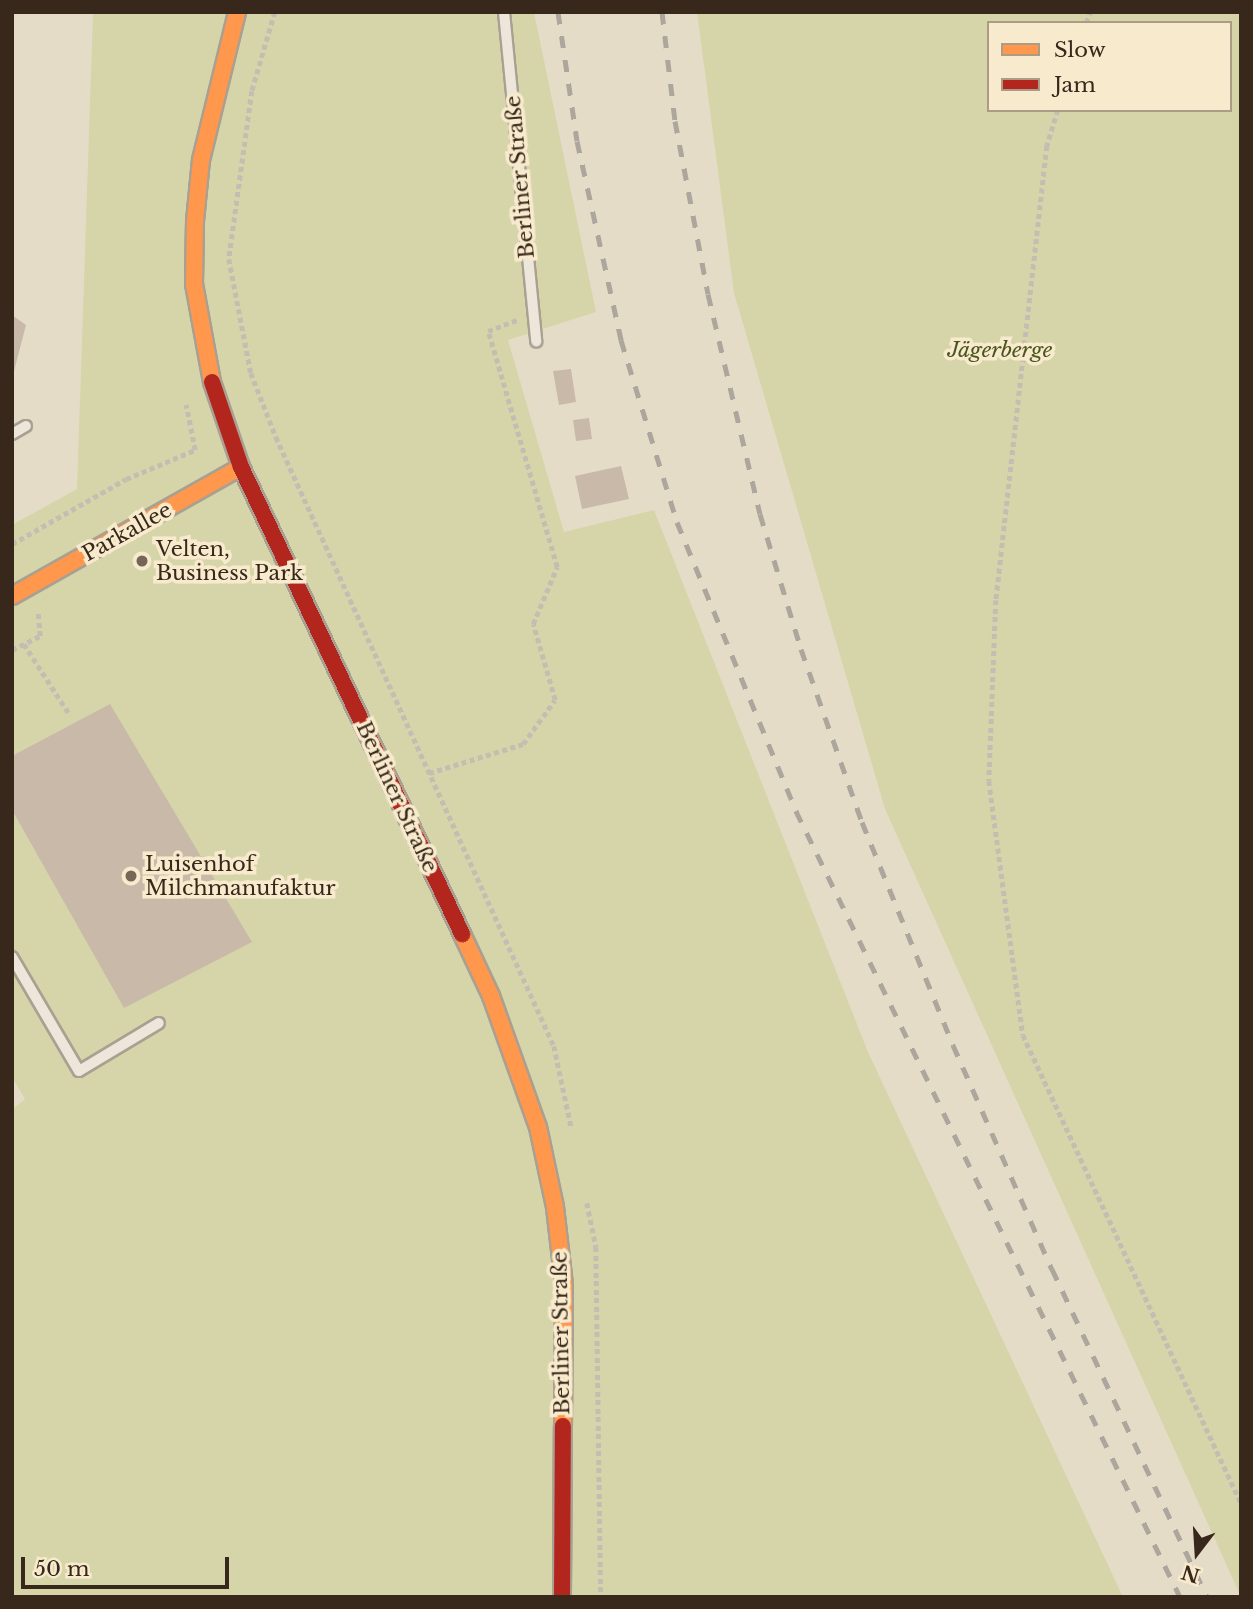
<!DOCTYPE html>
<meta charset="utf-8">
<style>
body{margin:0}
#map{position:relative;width:1253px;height:1609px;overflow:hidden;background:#e5dcc8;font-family:"Libre Baskerville",serif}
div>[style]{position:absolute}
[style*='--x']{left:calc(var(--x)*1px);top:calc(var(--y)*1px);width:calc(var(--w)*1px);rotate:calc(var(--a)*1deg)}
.green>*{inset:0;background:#d6d5a9}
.building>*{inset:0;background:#c9b9a9}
.path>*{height:4.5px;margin-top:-2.25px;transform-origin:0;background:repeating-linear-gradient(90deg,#c4bdb2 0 5px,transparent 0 8.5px)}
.roads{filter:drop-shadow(2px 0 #a9a092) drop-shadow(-2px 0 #a9a092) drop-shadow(0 2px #a9a092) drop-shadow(0 -2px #a9a092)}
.lane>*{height:10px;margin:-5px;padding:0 5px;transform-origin:5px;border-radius:5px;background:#ede6db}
.slow>*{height:16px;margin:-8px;padding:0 8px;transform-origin:8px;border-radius:8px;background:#ff974d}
.jam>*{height:16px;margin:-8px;padding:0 8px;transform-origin:8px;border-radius:8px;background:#b3261e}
.rail>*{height:5px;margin-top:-2.5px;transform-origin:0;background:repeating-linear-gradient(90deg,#aca69c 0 12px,transparent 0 24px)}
.dots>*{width:19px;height:19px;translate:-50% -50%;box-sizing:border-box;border:4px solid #f8eacd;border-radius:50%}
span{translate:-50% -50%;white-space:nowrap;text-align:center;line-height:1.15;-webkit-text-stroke:7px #f8eacd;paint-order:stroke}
.street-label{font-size:21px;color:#38281b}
.park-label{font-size:21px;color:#4a561f;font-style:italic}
.poi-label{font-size:21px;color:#38281b}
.left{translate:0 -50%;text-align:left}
.frame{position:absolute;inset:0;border:14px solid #38281b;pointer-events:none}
.legend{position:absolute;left:987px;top:21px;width:245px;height:91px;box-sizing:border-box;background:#f8eacd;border:2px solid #ab9c86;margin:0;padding:9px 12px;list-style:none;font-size:21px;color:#38281b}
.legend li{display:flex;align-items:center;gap:14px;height:35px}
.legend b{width:35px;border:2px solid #ab9c86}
.north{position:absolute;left:1162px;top:1518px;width:70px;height:70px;-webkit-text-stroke:5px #f8eacd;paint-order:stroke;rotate:197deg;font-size:19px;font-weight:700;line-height:28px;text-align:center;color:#38281b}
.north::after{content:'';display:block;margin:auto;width:24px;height:32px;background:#38281b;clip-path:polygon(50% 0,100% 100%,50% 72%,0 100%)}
.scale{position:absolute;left:21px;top:1557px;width:208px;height:32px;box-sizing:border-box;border:4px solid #38281b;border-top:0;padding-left:9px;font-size:21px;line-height:24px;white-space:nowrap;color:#38281b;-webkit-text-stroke:5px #f8eacd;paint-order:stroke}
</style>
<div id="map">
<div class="green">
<div style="clip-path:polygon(93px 12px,534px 12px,596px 312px,508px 340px,564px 532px,654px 510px,868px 1052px,1123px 1597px,12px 1597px,12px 1110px,25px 1099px,12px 1077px,12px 525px,77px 489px)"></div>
<div style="clip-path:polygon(evenodd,697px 12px,1241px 12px,1241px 1597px,885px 809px,734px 293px,697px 12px,989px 23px,1230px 23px,1230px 110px,989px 110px,989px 23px)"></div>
</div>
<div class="building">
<div style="clip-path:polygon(12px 315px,26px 325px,13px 375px,12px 374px)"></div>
<div style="clip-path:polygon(571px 369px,576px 402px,559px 405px,553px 371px)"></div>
<div style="clip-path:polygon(589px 418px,592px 439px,576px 441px,573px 420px)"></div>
<div style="clip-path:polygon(621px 466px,629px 499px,582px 509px,575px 476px)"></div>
<div style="clip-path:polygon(110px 704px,252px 942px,124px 1008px,12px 810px,12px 756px)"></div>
</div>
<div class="path">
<div style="--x:275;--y:12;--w:82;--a:106.2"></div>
<div style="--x:252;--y:91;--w:170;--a:97.8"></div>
<div style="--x:229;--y:259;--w:116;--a:79.1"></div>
<div style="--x:251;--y:373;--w:69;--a:68.7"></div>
<div style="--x:276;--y:437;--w:669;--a:65.46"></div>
<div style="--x:554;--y:1046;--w:82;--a:78"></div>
<div style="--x:1086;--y:23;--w:12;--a:-70"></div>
<div style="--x:1058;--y:110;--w:38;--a:107"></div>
<div style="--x:1047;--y:146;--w:457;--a:96.4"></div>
<div style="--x:996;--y:600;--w:181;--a:92.2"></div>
<div style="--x:989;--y:781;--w:256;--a:82.4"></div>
<div style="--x:1023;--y:1035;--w:516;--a:65.02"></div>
<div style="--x:12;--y:544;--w:131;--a:-29.7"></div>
<div style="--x:126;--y:479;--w:75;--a:-22.8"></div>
<div style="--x:195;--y:450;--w:46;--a:-101.3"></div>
<div style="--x:24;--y:644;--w:85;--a:57.1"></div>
<div style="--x:12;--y:650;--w:31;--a:-27"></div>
<div style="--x:40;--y:636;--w:24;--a:-95"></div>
<div style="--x:429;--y:773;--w:98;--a:-17.1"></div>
<div style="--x:523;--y:744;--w:54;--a:-54"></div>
<div style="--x:555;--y:700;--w:79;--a:-106.1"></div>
<div style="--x:533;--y:624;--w:62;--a:-67.2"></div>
<div style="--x:557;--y:567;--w:246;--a:-106.3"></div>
<div style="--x:488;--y:331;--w:31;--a:-21"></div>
<div style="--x:587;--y:1203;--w:45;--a:78.4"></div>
<div style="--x:596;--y:1247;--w:350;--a:89.2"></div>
</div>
<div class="roads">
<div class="lane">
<div style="--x:504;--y:12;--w:331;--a:84.4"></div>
<div style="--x:12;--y:434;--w:16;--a:-30"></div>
<div style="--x:12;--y:957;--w:132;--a:59.6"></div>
<div style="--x:79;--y:1071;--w:93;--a:-31"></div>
</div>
<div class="slow">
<div style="--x:212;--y:382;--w:100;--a:-100.4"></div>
<div style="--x:194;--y:284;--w:63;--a:-89.1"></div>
<div style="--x:195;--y:221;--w:61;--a:-84.4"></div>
<div style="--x:201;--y:160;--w:152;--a:-76.3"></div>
<div style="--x:12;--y:596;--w:263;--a:-29.4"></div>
<div style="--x:462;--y:934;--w:68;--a:64.9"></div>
<div style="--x:491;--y:996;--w:139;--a:70.3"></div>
<div style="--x:538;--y:1127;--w:82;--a:78"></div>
<div style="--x:555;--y:1207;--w:79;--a:83.4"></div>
<div style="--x:564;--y:1285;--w:141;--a:90.4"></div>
</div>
<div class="jam">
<div style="--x:212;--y:382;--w:90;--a:71.2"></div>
<div style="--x:241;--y:467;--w:517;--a:64.67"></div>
<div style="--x:562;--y:1597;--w:171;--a:-89.7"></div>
</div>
</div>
<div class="rail">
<div style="--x:558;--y:12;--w:130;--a:81.6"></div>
<div style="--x:577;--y:141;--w:204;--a:77.5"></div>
<div style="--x:621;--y:340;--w:190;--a:72.9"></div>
<div style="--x:677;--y:522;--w:313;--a:67.6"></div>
<div style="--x:796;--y:811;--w:875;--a:63.96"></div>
<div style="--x:662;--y:12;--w:110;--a:83.2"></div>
<div style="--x:675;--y:121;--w:176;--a:79.2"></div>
<div style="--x:708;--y:294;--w:226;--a:76.7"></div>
<div style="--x:760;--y:514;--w:141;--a:73.1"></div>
<div style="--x:801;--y:649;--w:183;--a:70.6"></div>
<div style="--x:862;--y:822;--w:241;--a:67.8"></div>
<div style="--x:953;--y:1045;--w:245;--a:66.2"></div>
<div style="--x:1052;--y:1269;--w:363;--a:64.7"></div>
</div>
<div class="dots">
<div style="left:142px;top:561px;background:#756758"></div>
<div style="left:131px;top:876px;background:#756758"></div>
</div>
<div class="street-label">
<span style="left:520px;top:177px;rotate:-95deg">Berliner Straße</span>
<span style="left:127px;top:532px;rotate:-29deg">Parkallee</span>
<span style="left:397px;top:797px;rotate:65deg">Berliner Straße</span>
<span style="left:561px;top:1333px;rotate:-91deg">Berliner Straße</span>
</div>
<div class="park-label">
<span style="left:1000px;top:350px">Jägerberge</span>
</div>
<div class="poi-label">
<span class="left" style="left:156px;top:561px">Velten,<br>Business Park</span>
<span class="left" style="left:145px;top:876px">Luisenhof<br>Milchmanufaktur</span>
</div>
<div class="frame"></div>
<ul class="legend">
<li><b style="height:9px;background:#ff974d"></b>Slow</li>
<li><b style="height:9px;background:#b3261e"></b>Jam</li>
</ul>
<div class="north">N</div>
<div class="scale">50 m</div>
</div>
